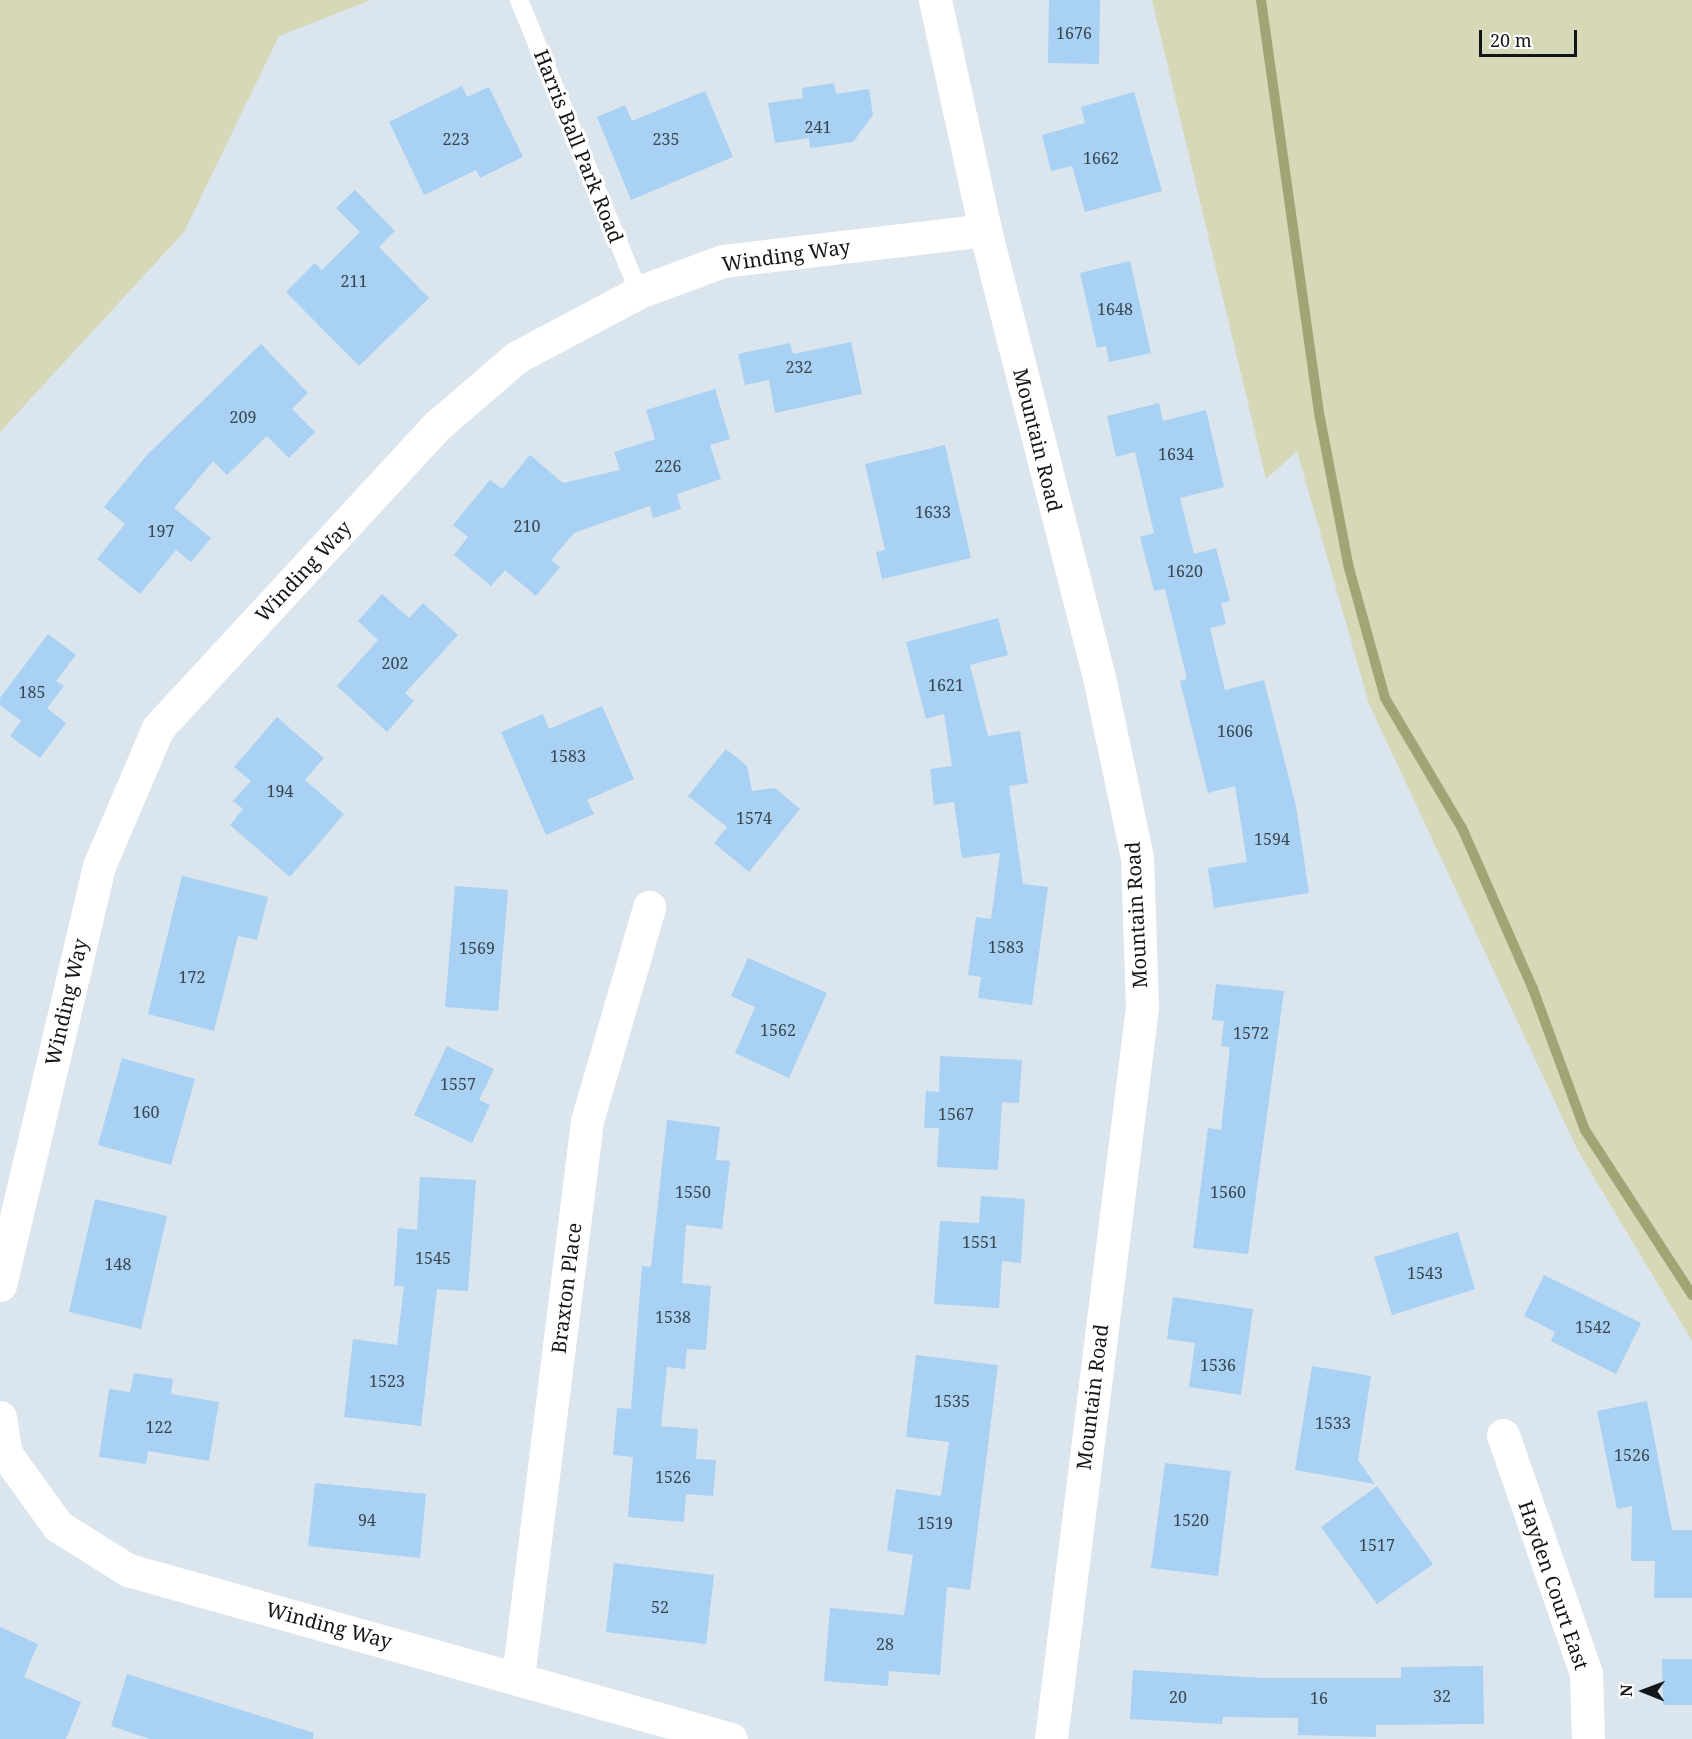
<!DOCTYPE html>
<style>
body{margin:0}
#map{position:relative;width:1692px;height:1739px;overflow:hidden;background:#dbe5ee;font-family:"Noto Serif",serif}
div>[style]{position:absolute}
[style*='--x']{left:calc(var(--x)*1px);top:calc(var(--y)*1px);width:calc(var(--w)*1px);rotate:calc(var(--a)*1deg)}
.green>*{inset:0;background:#d6d8b8}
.stream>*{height:10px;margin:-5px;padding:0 5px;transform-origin:5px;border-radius:5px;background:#a2a475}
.building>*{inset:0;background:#a8d1f3}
.lane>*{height:18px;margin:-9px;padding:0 9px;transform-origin:9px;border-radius:9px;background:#fff}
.street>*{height:33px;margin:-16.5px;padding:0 16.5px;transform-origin:16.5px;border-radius:16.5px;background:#fff}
span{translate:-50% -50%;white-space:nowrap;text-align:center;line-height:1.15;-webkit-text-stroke:6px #fff;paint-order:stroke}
.number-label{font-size:16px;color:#394650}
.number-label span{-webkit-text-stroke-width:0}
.street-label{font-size:20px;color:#14171a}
.north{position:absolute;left:1614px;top:1661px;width:60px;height:60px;-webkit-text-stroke:4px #fff;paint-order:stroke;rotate:271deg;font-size:16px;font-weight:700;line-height:24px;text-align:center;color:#14171a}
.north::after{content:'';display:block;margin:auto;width:21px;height:27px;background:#14171a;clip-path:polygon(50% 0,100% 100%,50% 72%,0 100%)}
.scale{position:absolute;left:1479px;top:30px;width:98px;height:27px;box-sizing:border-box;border:3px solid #14171a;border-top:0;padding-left:8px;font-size:18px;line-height:21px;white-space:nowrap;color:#14171a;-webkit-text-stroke:4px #fff;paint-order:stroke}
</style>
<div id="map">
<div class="green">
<div style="clip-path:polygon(0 0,371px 0,279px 36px,184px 232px,0 432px)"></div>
<div style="clip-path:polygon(1152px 0,1692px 0,1692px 1341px,1578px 1151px,1369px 704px,1297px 451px,1266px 479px)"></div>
</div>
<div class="stream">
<div style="--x:1261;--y:0;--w:422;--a:82"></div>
<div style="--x:1320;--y:418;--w:153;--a:79.1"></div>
<div style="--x:1349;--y:568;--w:135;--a:74.5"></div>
<div style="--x:1385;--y:698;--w:151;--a:59.4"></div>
<div style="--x:1462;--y:828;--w:176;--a:66.2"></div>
<div style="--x:1533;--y:989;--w:150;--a:69.8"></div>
<div style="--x:1585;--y:1130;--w:197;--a:57"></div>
</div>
<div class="building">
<div style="clip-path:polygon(1049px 0,1100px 0,1099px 64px,1048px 63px)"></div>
<div style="clip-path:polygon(834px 83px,836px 94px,869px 89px,873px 115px,853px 142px,810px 148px,809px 138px,775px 143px,768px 103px,803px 98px,802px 88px)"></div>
<div style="clip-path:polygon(462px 86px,467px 97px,489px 87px,523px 157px,480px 178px,476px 170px,424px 195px,389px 122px)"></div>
<div style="clip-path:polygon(705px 91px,733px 157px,631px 200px,597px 117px,625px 105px,632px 121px)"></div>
<div style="clip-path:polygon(1134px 92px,1162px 191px,1085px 212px,1072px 166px,1051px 171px,1042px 135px,1085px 123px,1081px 107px)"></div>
<div style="clip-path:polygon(355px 190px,395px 231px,379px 247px,429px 298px,359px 366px,286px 292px,315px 263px,322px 270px,360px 232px,336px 208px)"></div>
<div style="clip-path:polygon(1130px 261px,1151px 353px,1109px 362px,1106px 346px,1097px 348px,1080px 273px)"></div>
<div style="clip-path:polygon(851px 342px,862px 394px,775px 413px,769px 380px,745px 385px,738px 354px,790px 343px,793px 354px)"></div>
<div style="clip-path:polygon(261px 344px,308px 393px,292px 409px,315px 432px,289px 458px,267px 436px,227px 475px,213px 461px,174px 508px,211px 538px,191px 562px,176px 550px,140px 594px,97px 559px,125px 524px,104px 507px,148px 454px)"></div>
<div style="clip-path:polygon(715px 389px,730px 439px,710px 445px,721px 479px,677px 494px,681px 509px,653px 518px,650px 506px,574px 533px,551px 560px,560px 567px,536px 596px,505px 570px,491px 586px,454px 555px,468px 537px,453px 525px,490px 480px,502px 489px,530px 455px,563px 483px,620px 470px,614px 452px,655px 439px,646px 410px)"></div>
<div style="clip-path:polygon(1159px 403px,1163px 421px,1206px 410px,1224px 487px,1180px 498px,1194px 554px,1216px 548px,1230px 601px,1221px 603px,1226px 624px,1210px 628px,1225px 690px,1264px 680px,1296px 806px,1309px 893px,1214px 908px,1208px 868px,1247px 862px,1235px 786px,1208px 793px,1180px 681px,1187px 679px,1165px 589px,1154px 591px,1140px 537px,1154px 533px,1135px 452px,1116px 457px,1107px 416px)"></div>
<div style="clip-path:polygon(945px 445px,971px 558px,882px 579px,876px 552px,885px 550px,865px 464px)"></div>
<div style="clip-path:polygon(382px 594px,409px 618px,423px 603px,458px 635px,405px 693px,414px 701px,387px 732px,337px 686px,378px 640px,358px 621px)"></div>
<div style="clip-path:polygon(998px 618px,1008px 655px,970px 665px,988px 736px,1020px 731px,1028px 783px,1009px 786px,1023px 884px,1048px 887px,1032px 1005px,978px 998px,981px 977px,968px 975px,976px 917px,991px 919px,1000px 853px,962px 858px,954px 802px,934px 805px,930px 769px,952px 766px,944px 714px,926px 719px,906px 642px)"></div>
<div style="clip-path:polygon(48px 634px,76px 655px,56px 681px,64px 686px,47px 708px,66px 723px,40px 758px,10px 736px,21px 721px,0 705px,0 698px)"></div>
<div style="clip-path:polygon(602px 706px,634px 779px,587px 800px,594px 814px,546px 835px,501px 732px,543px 714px,549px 729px)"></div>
<div style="clip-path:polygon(277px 717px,324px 758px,305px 780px,344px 814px,290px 877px,230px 825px,243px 809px,233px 801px,251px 781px,234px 767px)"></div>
<div style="clip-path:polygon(726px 749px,747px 766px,752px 791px,775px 788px,800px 809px,749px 872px,714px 843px,727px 827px,688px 796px)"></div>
<div style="clip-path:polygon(182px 876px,268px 897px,257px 940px,238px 936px,214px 1031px,148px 1014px)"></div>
<div style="clip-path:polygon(455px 886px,508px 890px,498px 1011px,445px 1007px)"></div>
<div style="clip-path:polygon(748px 958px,827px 993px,789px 1078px,735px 1053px,755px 1007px,731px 996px)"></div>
<div style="clip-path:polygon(1216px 984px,1284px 991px,1248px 1254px,1193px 1248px,1208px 1128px,1221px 1130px,1230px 1047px,1221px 1046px,1224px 1021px,1212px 1020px)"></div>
<div style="clip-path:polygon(447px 1046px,494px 1069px,479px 1100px,490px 1105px,472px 1143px,414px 1115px)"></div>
<div style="clip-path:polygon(940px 1056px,1022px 1060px,1019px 1103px,1002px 1102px,998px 1170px,937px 1167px,939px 1128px,924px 1128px,926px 1091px,939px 1092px)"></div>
<div style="clip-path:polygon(122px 1058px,195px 1079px,171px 1165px,98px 1145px)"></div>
<div style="clip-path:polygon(667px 1120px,720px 1127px,716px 1160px,730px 1161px,722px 1229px,686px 1225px,682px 1283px,711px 1286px,706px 1350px,687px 1349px,685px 1369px,667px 1367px,661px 1426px,698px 1429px,696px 1459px,716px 1460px,713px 1496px,686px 1494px,684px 1522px,628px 1517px,633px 1457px,613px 1455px,617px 1408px,631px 1409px,642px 1266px,651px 1267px)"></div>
<div style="clip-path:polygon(420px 1177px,476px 1180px,468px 1291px,437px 1289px,421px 1426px,344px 1417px,353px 1339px,397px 1345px,404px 1286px,394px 1286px,398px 1228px,417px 1230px)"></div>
<div style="clip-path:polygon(981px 1196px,1025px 1199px,1021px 1263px,1002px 1261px,999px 1308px,934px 1304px,940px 1221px,979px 1223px)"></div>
<div style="clip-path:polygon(95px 1199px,167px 1216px,141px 1329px,69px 1312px)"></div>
<div style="clip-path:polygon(1458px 1232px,1475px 1289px,1392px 1315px,1374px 1257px)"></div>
<div style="clip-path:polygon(1544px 1275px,1641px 1323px,1616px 1374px,1551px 1341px,1555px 1332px,1524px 1316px)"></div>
<div style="clip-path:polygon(1173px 1297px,1253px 1309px,1241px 1395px,1189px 1387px,1195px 1343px,1167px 1339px)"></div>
<div style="clip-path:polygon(916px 1355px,998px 1365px,970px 1590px,947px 1587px,940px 1675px,889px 1671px,888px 1686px,824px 1681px,830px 1608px,904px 1615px,913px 1555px,887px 1551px,896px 1489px,941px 1496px,949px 1442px,906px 1437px)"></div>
<div style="clip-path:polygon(1312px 1366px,1371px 1376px,1358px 1460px,1375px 1484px,1295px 1470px)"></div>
<div style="clip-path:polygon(134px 1373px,173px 1379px,171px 1394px,219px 1402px,209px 1461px,148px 1451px,146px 1464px,99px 1457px,109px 1389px,130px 1392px)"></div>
<div style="clip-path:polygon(1647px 1401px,1672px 1530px,1692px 1530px,1692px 1598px,1654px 1598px,1655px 1561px,1631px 1561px,1632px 1506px,1617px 1509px,1597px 1411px)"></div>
<div style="clip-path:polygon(1165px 1463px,1231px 1471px,1218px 1576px,1151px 1568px)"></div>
<div style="clip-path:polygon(315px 1483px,426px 1494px,420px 1558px,308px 1546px)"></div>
<div style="clip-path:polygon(1377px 1486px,1433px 1564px,1377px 1604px,1321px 1527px)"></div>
<div style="clip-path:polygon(614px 1563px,714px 1575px,706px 1644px,606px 1632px)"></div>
<div style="clip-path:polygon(0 1627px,38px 1644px,24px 1677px,81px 1702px,66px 1739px,0 1739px)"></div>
<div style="clip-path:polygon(1662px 1659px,1692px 1659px,1692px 1705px,1663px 1705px)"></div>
<div style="clip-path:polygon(1483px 1666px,1484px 1724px,1376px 1725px,1376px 1737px,1298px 1735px,1298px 1718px,1223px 1717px,1222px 1724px,1130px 1719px,1133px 1670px,1262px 1678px,1401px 1678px,1401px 1667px)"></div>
<div style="clip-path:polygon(127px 1674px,314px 1733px,313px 1739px,150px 1739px,111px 1726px)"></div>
</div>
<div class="lane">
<div style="--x:519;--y:0;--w:316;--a:67.7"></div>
</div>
<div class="street">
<div style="--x:935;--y:0;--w:235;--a:77.7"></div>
<div style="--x:985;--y:230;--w:461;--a:75.7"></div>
<div style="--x:1099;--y:677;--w:184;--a:78.1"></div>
<div style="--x:1137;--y:857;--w:150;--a:88.1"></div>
<div style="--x:1142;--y:1007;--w:738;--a:97.09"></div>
<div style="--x:0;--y:1285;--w:431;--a:-76.7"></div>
<div style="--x:99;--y:866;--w:150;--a:-66.9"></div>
<div style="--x:158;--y:728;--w:414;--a:-47.3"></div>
<div style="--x:439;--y:424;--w:103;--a:-40.7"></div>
<div style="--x:517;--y:357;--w:138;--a:-28"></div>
<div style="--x:639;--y:292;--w:90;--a:-20.3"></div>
<div style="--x:723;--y:261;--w:264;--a:-6.7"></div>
<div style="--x:0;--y:1417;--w:37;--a:81"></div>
<div style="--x:6;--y:1454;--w:89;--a:54.2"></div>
<div style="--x:58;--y:1526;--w:83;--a:32.2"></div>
<div style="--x:128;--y:1570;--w:626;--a:15.66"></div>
<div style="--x:1503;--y:1435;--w:252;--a:70.8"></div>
<div style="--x:1586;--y:1673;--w:66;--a:88.3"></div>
<div style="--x:518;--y:1677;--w:560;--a:-82.93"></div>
<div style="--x:587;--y:1121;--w:223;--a:-73.8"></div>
</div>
<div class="number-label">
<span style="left:1074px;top:33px">1676</span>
<span style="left:818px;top:127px">241</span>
<span style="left:456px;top:139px">223</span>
<span style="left:666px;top:139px">235</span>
<span style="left:1101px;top:158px">1662</span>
<span style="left:354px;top:281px">211</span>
<span style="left:1115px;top:309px">1648</span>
<span style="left:799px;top:367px">232</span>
<span style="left:243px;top:417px">209</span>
<span style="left:1176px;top:454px">1634</span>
<span style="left:668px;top:466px">226</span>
<span style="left:933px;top:512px">1633</span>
<span style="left:527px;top:526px">210</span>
<span style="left:161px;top:531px">197</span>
<span style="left:1185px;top:571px">1620</span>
<span style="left:395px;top:663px">202</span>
<span style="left:946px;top:685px">1621</span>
<span style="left:32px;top:692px">185</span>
<span style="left:1235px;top:731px">1606</span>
<span style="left:568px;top:756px">1583</span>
<span style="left:280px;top:791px">194</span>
<span style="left:754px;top:818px">1574</span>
<span style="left:1272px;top:839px">1594</span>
<span style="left:1006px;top:947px">1583</span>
<span style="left:477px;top:948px">1569</span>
<span style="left:192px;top:977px">172</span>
<span style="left:778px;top:1030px">1562</span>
<span style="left:1251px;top:1033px">1572</span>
<span style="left:458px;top:1084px">1557</span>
<span style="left:146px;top:1112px">160</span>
<span style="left:956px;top:1114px">1567</span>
<span style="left:693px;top:1192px">1550</span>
<span style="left:1228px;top:1192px">1560</span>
<span style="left:980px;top:1242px">1551</span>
<span style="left:433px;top:1258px">1545</span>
<span style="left:118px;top:1264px">148</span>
<span style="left:1425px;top:1273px">1543</span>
<span style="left:673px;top:1317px">1538</span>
<span style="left:1593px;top:1327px">1542</span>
<span style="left:1218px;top:1365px">1536</span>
<span style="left:387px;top:1381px">1523</span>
<span style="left:952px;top:1401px">1535</span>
<span style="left:1333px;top:1423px">1533</span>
<span style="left:159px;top:1427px">122</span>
<span style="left:1632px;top:1455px">1526</span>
<span style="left:673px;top:1477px">1526</span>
<span style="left:367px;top:1520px">94</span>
<span style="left:1191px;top:1520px">1520</span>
<span style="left:935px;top:1523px">1519</span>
<span style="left:1377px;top:1545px">1517</span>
<span style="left:660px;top:1607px">52</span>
<span style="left:885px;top:1644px">28</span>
<span style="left:1442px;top:1696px">32</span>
<span style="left:1178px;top:1697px">20</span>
<span style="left:1319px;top:1698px">16</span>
</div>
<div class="street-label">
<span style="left:579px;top:146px;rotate:68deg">Harris Ball Park Road</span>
<span style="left:786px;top:255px;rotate:-8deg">Winding Way</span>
<span style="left:1038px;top:440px;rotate:76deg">Mountain Road</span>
<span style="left:303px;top:571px;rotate:-47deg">Winding Way</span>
<span style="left:1136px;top:915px;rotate:-93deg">Mountain Road</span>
<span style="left:66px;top:1002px;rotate:-77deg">Winding Way</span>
<span style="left:566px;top:1288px;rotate:-83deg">Braxton Place</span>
<span style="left:1092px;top:1397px;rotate:-83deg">Mountain Road</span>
<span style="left:1554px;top:1585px;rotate:71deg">Hayden Court East</span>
<span style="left:329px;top:1625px;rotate:15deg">Winding Way</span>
</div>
<div class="north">N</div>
<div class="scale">20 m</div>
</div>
